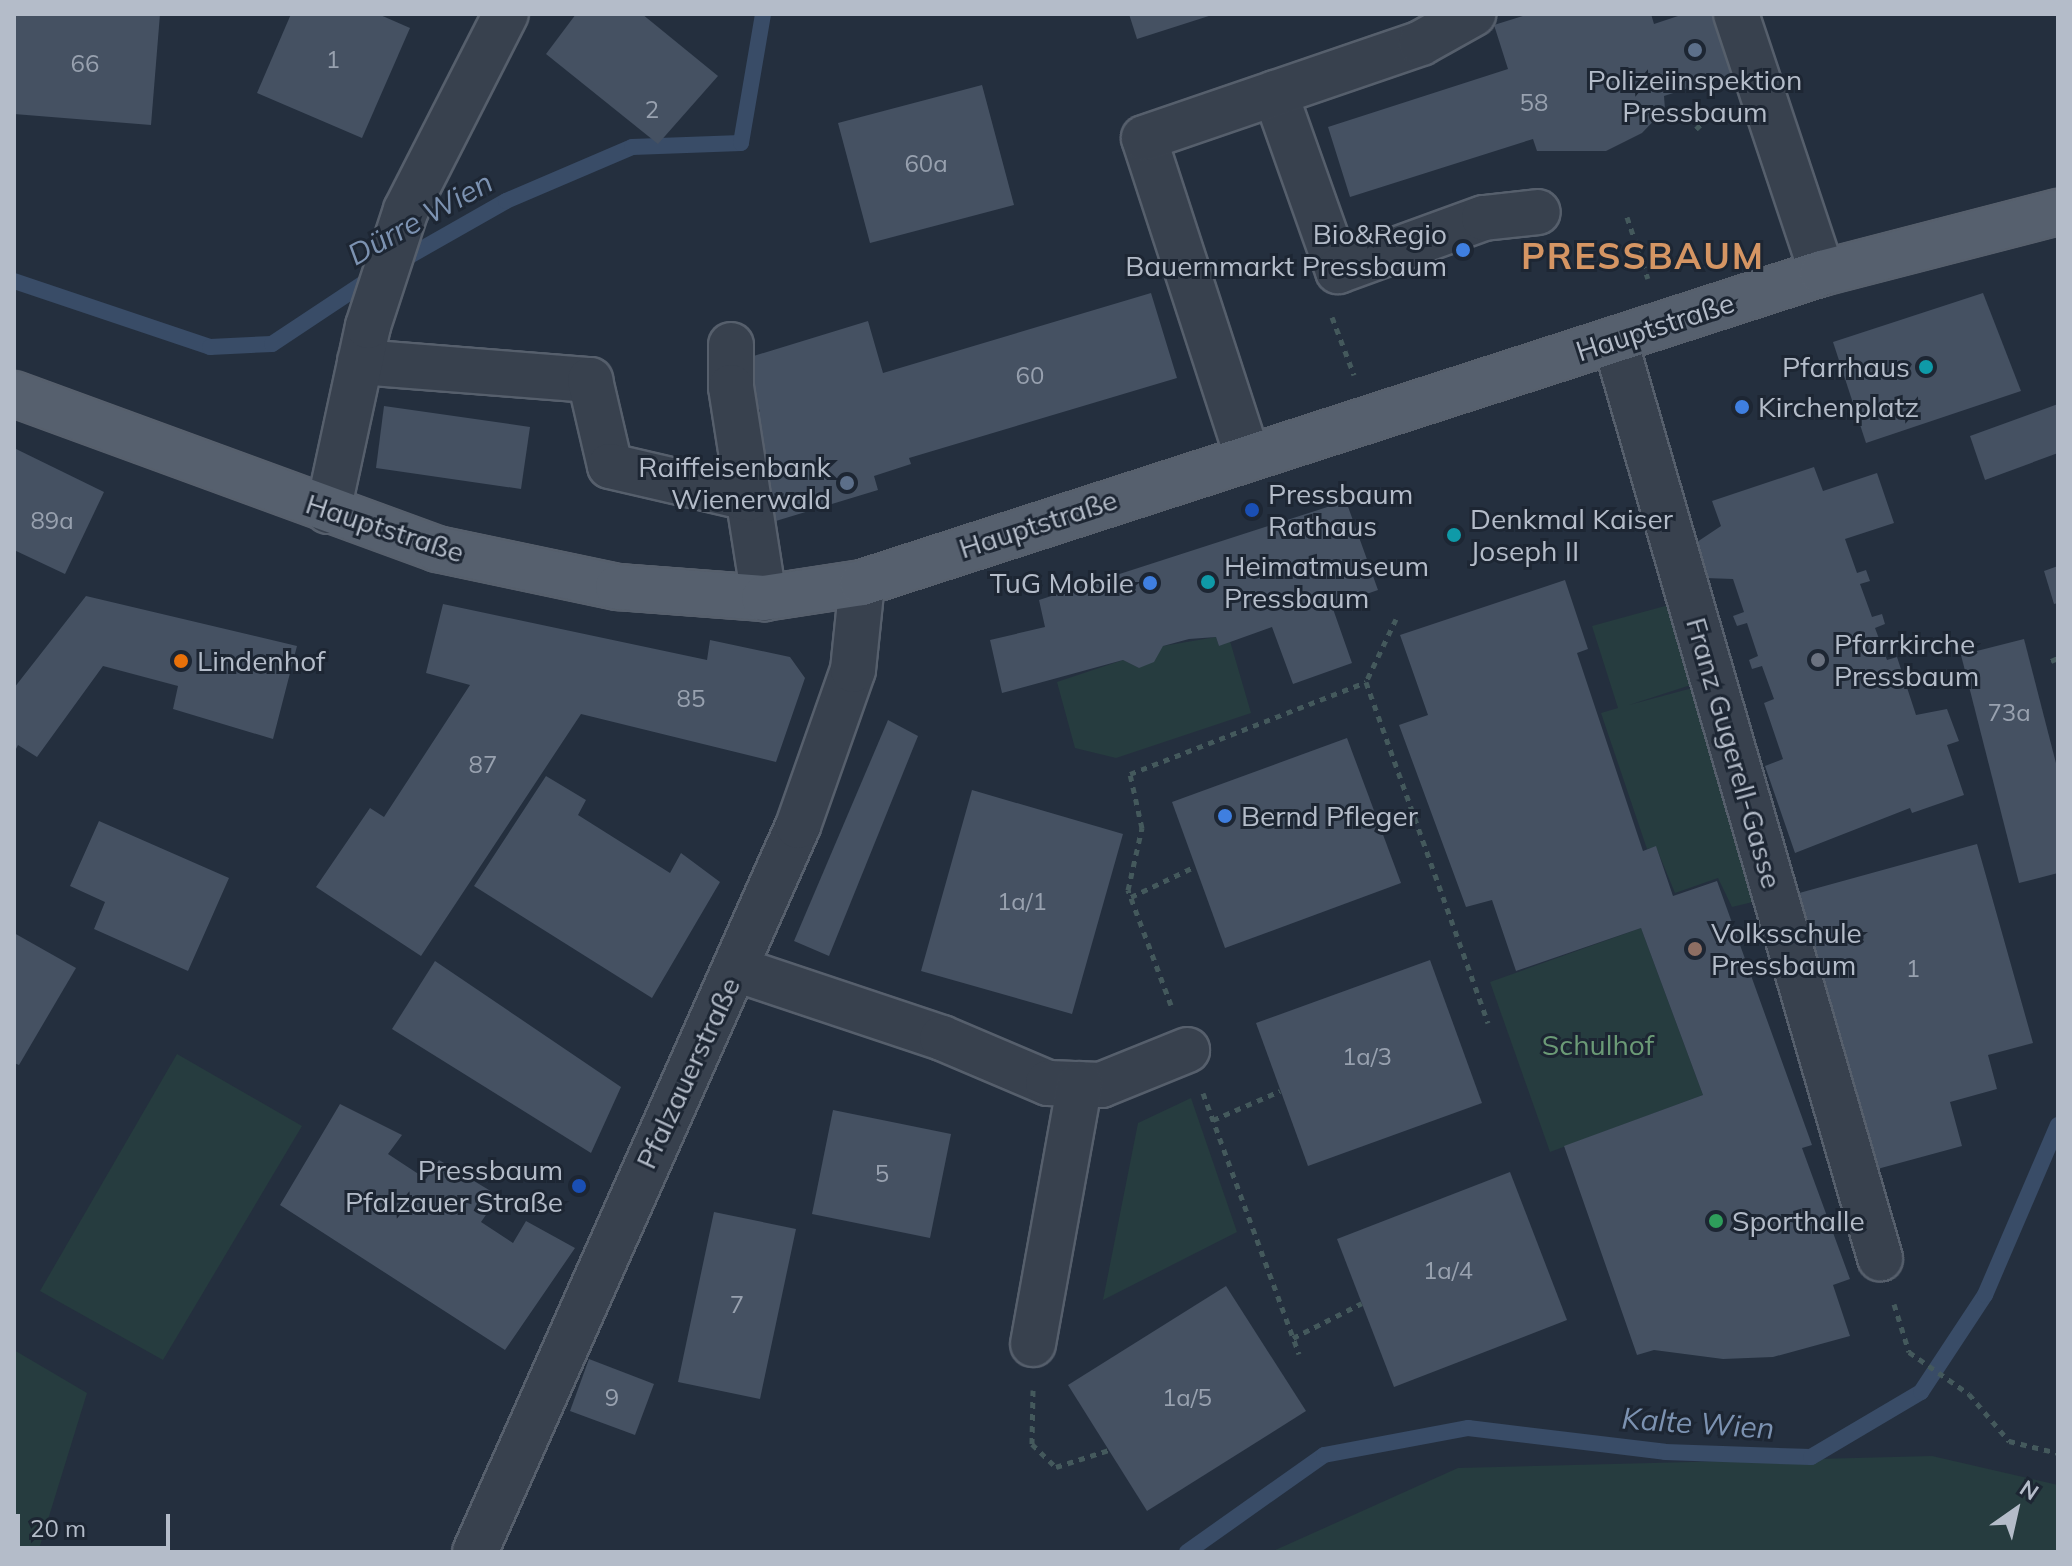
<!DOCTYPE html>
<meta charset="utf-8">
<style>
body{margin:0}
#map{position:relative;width:2072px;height:1566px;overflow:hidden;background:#242f3e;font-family:Mulish,sans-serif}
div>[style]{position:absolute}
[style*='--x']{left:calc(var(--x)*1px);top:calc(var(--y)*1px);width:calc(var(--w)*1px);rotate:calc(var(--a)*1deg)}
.green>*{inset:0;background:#263c3f}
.stream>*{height:16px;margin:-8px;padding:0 8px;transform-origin:8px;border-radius:8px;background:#394c67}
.building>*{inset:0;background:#455162}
.path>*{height:5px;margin-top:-2.5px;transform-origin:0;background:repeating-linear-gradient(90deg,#44595c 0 6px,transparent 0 12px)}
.roads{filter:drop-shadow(2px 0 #565f6c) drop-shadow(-2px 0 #565f6c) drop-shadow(0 2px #565f6c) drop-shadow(0 -2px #565f6c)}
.minor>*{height:44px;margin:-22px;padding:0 22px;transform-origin:22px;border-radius:22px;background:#38414e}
.major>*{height:44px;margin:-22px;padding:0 22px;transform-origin:22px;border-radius:22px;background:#56606e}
.dots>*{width:22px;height:22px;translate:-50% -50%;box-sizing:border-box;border:4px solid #1d2633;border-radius:50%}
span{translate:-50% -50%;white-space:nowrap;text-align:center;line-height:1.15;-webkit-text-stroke:6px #1d2633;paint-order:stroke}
.number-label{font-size:24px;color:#98a1af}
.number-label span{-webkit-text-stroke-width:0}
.poi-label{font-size:28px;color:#b4bcc9}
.right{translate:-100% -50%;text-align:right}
.left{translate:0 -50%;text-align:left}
.street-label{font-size:28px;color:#b4bcc9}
.park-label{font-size:28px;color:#6b9a76}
.water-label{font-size:30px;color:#7c92b1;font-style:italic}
.district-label{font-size:36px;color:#d59563;font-weight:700;letter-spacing:2px}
.frame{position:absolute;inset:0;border:16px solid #b4bcc9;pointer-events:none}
.north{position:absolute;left:1976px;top:1470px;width:80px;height:80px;-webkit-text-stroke:6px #1d2633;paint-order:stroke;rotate:34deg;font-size:22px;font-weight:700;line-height:32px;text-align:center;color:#b4bcc9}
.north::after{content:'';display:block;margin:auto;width:28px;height:36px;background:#b4bcc9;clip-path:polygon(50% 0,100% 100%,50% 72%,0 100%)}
.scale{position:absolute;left:16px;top:1514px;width:154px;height:36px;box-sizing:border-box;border:4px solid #b4bcc9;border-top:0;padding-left:10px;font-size:24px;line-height:28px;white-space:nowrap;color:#b4bcc9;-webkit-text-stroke:6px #1d2633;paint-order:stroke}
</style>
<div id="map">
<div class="green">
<div style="clip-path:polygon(1676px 603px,1703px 681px,1629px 705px,1700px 686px,1761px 900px,1732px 907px,1718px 878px,1675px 893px,1656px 847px,1647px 849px,1601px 713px,1618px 708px,1592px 626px)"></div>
<div style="clip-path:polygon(1216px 637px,1219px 646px,1230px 641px,1251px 713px,1116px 758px,1075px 748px,1057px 682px,1123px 660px,1139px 668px,1163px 646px)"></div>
<div style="clip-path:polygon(1641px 928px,1703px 1095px,1550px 1152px,1490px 982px)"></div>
<div style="clip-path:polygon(177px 1054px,302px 1126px,163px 1360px,40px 1291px)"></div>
<div style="clip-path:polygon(1191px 1098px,1237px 1232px,1103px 1300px,1138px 1123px)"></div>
<div style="clip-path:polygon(14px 1350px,87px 1393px,38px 1552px,14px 1552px)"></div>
<div style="clip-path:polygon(1932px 1456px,2058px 1485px,2058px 1552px,1271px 1552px,1458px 1468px)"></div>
</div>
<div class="stream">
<div style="--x:397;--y:263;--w:125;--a:-29.6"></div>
<div style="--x:506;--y:201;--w:137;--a:-23.2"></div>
<div style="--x:632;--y:147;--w:109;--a:-2.1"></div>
<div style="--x:741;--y:143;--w:131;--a:-80.3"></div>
<div style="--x:14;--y:281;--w:207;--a:18.6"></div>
<div style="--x:210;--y:347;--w:62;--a:-2.8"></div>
<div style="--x:272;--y:344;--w:125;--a:-33.6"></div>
<div style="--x:1187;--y:1552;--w:168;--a:-35.3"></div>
<div style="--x:1324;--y:1455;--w:147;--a:-10.6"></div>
<div style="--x:1468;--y:1428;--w:198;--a:6.9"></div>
<div style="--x:1665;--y:1452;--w:146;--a:2"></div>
<div style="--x:1811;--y:1457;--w:128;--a:-30.6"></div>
<div style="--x:1921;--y:1392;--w:116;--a:-56.6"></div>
<div style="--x:1985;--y:1295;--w:185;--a:-66.8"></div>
</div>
<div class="building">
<div style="clip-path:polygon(14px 14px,160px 14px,151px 125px,14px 114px)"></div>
<div style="clip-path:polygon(291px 14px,378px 14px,410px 28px,362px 138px,257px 93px)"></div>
<div style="clip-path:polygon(576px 14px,642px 14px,718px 76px,658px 144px,546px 54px)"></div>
<div style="clip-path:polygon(1129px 14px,1212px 14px,1212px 15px,1137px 39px)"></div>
<div style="clip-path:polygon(1529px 14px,1651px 14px,1654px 24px,1684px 14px,1730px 14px,1748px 69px,1664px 96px,1665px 109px,1642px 133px,1606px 151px,1537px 151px,1533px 139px,1350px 197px,1328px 127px,1508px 69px,1494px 25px)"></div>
<div style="clip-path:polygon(982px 85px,1014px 205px,870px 243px,838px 123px)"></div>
<div style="clip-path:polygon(1151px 293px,1177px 378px,909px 458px,911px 464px,874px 476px,878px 490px,766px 524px,744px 417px,760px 412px,744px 359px,868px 321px,883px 373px)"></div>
<div style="clip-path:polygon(1983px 293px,2021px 391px,1866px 443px,1833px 342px)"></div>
<div style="clip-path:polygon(2058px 404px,2058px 453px,1985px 480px,1970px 436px)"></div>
<div style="clip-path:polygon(384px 406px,530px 427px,521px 489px,376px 468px)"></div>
<div style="clip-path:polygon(14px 448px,104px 492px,65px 574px,14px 550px)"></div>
<div style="clip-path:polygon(1814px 467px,1823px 491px,1877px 473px,1894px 523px,1845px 539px,1857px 573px,1866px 570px,1870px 581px,1860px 584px,1872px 617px,1882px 614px,1885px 624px,1875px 628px,1887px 660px,1897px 657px,1916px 715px,1947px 709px,1959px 741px,1947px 745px,1964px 795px,1912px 813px,1910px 808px,1795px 853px,1765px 766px,1783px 759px,1764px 703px,1774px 699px,1762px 666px,1752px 669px,1749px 660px,1758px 656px,1747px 623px,1737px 626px,1733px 616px,1744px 612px,1733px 579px,1705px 578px,1694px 544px,1721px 526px,1712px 501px)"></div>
<div style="clip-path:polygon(1346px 501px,1378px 590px,1332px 606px,1352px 663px,1293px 684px,1272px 627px,1219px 646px,1216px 637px,1189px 639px,1163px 646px,1154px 662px,1139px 668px,1123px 660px,1002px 693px,990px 640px,1045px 627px,1039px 600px)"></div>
<div style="clip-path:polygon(2058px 566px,2058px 603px,2054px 604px,2044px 571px)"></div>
<div style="clip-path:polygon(1565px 580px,1588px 649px,1577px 653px,1643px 851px,1656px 846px,1673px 896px,1717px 881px,1812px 1145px,1802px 1148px,1850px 1279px,1833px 1285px,1850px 1336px,1773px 1357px,1723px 1359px,1654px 1350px,1637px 1355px,1564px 1146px,1703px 1095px,1641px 928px,1516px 971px,1492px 900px,1466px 907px,1399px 725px,1428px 715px,1400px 635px)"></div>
<div style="clip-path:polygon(86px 596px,297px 646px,273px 739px,173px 709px,178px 686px,103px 666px,37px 757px,18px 745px,14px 753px,14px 688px)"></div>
<div style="clip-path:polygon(443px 604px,707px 660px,710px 640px,790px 657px,805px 678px,776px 762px,581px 714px,421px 956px,316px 887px,370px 808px,384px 817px,470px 685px,426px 673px)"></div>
<div style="clip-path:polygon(2024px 639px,2058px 771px,2058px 873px,2019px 883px,1961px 655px)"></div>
<div style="clip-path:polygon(888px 720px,918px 736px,829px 956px,794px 941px)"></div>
<div style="clip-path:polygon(1347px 738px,1401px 883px,1225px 948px,1172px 802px)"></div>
<div style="clip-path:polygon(546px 776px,586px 800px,578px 815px,670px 873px,681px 853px,720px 882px,652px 998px,474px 886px)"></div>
<div style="clip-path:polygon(972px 790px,1123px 834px,1072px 1014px,921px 971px)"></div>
<div style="clip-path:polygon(99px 821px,229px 878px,188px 971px,94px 929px,105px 902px,70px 886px)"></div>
<div style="clip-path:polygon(1977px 844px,2033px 1043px,1988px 1055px,1997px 1089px,1950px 1102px,1962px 1146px,1870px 1171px,1792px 895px)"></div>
<div style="clip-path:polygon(14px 933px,76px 968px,19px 1065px,14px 1063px)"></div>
<div style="clip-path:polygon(1430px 960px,1482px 1103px,1308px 1166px,1256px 1023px)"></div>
<div style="clip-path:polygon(435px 961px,621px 1087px,591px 1153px,392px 1029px)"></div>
<div style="clip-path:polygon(340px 1104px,402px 1135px,388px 1154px,426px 1179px,439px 1160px,499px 1196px,481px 1222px,513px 1243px,526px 1221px,575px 1248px,505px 1350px,280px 1205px)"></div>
<div style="clip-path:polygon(833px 1110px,951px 1134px,930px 1238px,812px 1214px)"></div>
<div style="clip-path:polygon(1510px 1172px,1567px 1320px,1394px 1387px,1337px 1239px)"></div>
<div style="clip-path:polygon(714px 1212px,796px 1229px,760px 1399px,678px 1382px)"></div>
<div style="clip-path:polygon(1226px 1286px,1306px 1411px,1147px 1511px,1068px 1385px)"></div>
<div style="clip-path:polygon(589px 1359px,654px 1384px,635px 1435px,570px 1411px)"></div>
</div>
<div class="path">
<div style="--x:1696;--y:129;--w:29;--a:-44"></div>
<div style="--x:1627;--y:217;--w:65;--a:71.3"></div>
<div style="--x:1332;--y:317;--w:62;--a:69.2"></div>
<div style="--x:1396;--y:619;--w:70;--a:115.5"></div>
<div style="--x:1366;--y:682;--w:362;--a:70.3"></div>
<div style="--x:2051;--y:661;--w:8;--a:-23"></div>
<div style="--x:1131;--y:897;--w:72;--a:-25.5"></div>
<div style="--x:1171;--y:1005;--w:123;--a:-110.5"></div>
<div style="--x:1128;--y:890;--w:64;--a:-77.3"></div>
<div style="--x:1142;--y:828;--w:55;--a:-102.5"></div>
<div style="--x:1130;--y:774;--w:253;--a:-21.3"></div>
<div style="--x:1203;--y:1093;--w:278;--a:69.8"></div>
<div style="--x:1213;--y:1120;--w:73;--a:-23.4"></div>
<div style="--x:1894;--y:1304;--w:50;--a:72.6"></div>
<div style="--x:1909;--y:1352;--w:73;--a:35"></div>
<div style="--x:1969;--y:1394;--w:62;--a:49.6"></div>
<div style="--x:2009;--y:1441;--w:50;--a:13.8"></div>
<div style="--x:1293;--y:1338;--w:77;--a:-26.9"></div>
<div style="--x:1033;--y:1390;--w:54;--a:91.1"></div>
<div style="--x:1032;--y:1444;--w:33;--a:44"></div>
<div style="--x:1056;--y:1467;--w:56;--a:-17.8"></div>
</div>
<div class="roads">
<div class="minor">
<div style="--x:1736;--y:14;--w:273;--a:71.6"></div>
<div style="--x:1275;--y:93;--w:189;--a:70.5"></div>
<div style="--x:1338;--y:271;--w:155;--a:-20"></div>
<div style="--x:1484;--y:218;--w:54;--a:-6.3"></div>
<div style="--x:1615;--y:341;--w:955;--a:73.88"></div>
<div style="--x:731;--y:345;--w:42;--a:90"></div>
<div style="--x:731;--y:387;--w:214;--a:81.1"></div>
<div style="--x:360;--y:362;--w:231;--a:4.5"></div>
<div style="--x:590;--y:380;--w:88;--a:76.9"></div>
<div style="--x:610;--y:466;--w:142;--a:13.1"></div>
<div style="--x:1247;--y:455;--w:333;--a:-108"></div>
<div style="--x:1144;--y:138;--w:293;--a:-18.9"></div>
<div style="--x:1421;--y:43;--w:60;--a:-29.1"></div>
<div style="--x:328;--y:511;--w:189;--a:-77.8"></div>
<div style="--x:368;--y:326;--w:122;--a:-71.9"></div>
<div style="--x:406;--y:210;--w:220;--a:-63"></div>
<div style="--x:736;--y:969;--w:217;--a:18.5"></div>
<div style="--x:942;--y:1038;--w:115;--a:23"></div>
<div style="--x:1048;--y:1083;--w:53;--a:2.2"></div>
<div style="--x:1101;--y:1085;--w:93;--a:-22.1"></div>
<div style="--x:1033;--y:1344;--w:264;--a:-79.8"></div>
<div style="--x:475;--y:1552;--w:795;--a:-66.02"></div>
<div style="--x:798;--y:826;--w:165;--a:-70.6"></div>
<div style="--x:853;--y:670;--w:87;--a:-84.1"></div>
</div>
<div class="major">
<div style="--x:14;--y:394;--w:451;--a:20.1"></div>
<div style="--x:437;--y:549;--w:185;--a:11.9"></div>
<div style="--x:618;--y:587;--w:146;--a:4.3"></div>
<div style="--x:764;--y:598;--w:99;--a:-8.7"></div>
<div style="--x:862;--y:583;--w:1009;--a:-17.9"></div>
<div style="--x:1822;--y:273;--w:244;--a:-14.5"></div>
</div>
</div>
<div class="dots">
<div style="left:1695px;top:50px;background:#5c6f8a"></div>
<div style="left:1463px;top:250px;background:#3f7fe0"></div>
<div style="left:1926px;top:367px;background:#0f9aa8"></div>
<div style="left:1742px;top:407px;background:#3f7fe0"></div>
<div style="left:847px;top:483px;background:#5c6f8a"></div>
<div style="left:1252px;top:510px;background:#1a4fb4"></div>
<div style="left:1454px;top:535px;background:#0f9aa8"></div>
<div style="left:1208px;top:582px;background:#0f9aa8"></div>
<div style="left:1150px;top:583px;background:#3f7fe0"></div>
<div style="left:1818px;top:660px;background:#6b7280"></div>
<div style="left:181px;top:661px;background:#e8710a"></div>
<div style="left:1225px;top:816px;background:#3f7fe0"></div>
<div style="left:1695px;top:949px;background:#8d6e63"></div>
<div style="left:579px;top:1186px;background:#1a4fb4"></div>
<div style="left:1716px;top:1221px;background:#2e9e5b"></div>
</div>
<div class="number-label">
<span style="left:333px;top:60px">1</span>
<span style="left:85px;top:64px">66</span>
<span style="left:1534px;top:103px">58</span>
<span style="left:652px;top:110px">2</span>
<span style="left:926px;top:164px">60a</span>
<span style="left:1030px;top:376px">60</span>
<span style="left:52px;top:521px">89a</span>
<span style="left:691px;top:699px">85</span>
<span style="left:2009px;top:713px">73a</span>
<span style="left:483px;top:765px">87</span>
<span style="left:1022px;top:902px">1a/1</span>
<span style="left:1913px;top:969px">1</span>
<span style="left:1367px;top:1057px">1a/3</span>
<span style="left:882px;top:1174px">5</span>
<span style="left:1448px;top:1271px">1a/4</span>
<span style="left:737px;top:1305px">7</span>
<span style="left:612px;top:1398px">9</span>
<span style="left:1187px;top:1398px">1a/5</span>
</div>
<div class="poi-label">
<span style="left:1695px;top:96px">Polizeiinspektion<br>Pressbaum</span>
<span class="right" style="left:1447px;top:250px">Bio&amp;Regio<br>Bauernmarkt Pressbaum</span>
<span class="right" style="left:1910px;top:367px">Pfarrhaus</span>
<span class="left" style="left:1758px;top:407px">Kirchenplatz</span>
<span class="right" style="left:831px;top:483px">Raiffeisenbank<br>Wienerwald</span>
<span class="left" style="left:1268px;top:510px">Pressbaum<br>Rathaus</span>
<span class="left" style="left:1470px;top:535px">Denkmal Kaiser<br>Joseph II</span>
<span class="left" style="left:1224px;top:582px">Heimatmuseum<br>Pressbaum</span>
<span class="right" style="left:1134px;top:583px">TuG Mobile</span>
<span class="left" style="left:1834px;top:660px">Pfarrkirche<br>Pressbaum</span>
<span class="left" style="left:197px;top:661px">Lindenhof</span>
<span class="left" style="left:1241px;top:816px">Bernd Pfleger</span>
<span class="left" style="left:1711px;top:949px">Volksschule<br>Pressbaum</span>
<span class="right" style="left:563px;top:1186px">Pressbaum<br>Pfalzauer Straße</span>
<span class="left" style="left:1732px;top:1221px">Sporthalle</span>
</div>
<div class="street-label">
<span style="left:1655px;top:327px;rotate:-18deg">Hauptstraße</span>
<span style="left:1038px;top:524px;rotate:-18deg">Hauptstraße</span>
<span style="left:385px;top:528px;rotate:18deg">Hauptstraße</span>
<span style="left:1734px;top:753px;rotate:74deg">Franz Gugerell-Gasse</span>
<span style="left:688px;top:1073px;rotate:-65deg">Pfalzauerstraße</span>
</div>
<div class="park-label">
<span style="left:1598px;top:1045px">Schulhof</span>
</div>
<div class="water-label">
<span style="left:420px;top:218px;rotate:-29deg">Dürre Wien</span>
<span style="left:1698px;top:1423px;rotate:4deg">Kalte Wien</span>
</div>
<div class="district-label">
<span style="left:1643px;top:256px">PRESSBAUM</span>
</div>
<div class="frame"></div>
<div class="north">N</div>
<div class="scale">20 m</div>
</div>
